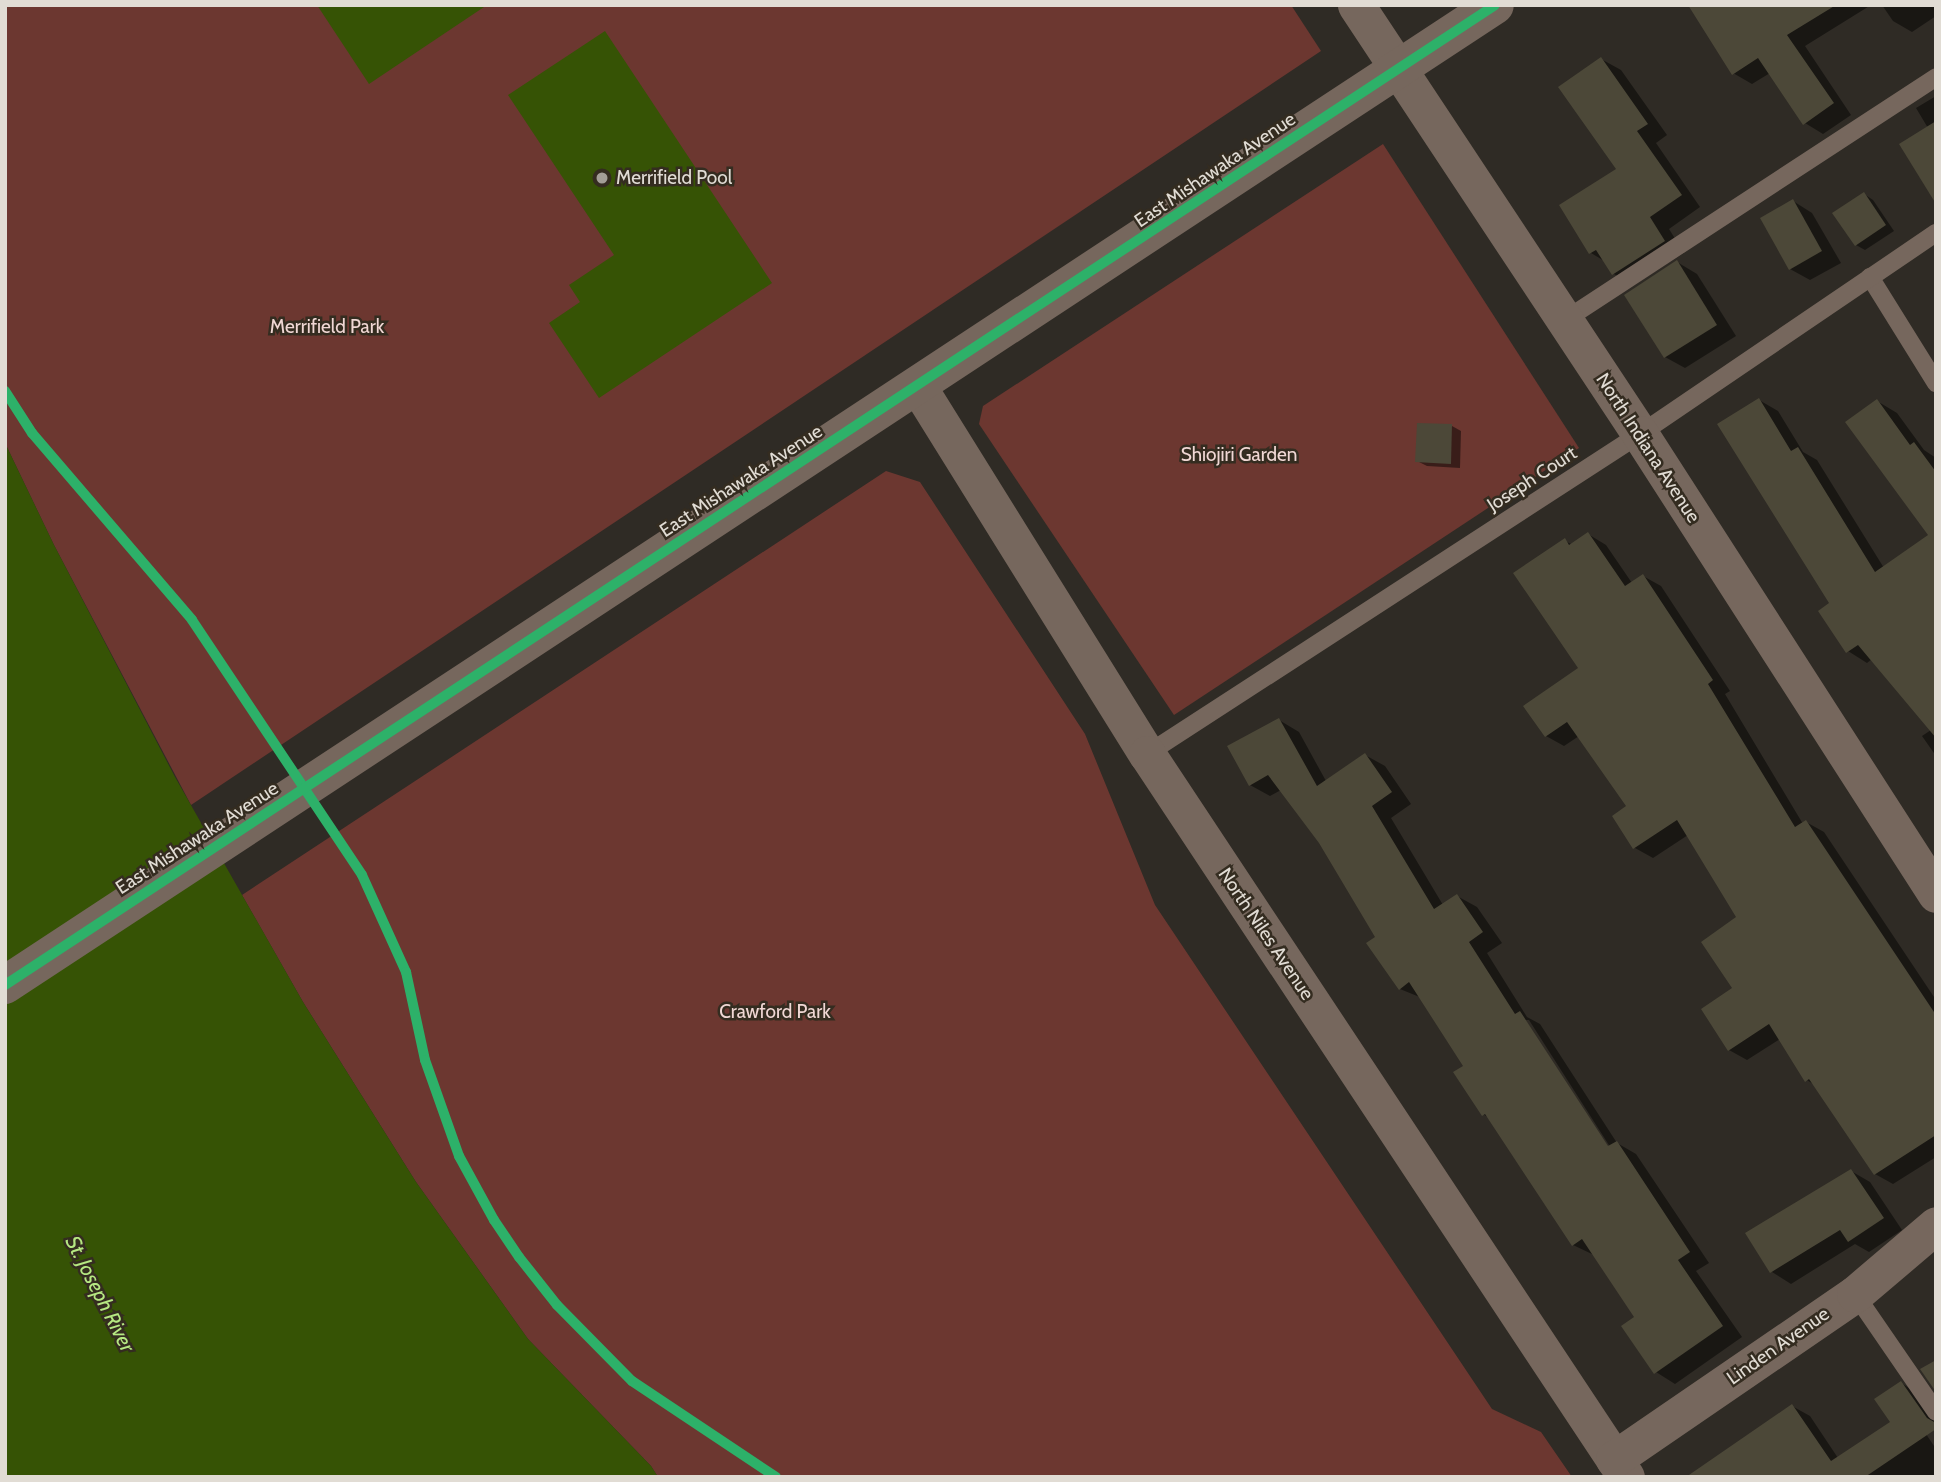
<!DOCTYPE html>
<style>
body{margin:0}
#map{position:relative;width:1941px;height:1482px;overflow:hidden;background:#2f2b25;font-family:Cabin,sans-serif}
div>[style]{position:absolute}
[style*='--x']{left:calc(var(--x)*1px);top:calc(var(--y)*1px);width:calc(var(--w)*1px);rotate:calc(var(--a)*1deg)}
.green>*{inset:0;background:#6c3730}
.water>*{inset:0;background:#365305}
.shadow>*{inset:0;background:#0007}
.building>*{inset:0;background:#4c4838}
.service>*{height:18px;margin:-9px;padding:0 9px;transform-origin:9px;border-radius:9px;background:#76675d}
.minor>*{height:37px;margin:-18.5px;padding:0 18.5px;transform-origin:18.5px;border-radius:18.5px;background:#76675d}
.tertiary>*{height:38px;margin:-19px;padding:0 19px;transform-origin:19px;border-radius:19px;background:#76675d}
.cycleway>*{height:10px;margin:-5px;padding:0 5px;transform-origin:5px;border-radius:5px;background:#2db169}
.dots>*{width:19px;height:19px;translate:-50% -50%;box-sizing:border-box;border:4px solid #342c20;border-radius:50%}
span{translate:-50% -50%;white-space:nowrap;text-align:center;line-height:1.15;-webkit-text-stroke:5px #342c20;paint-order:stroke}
.street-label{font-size:19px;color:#e1dcd4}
.poi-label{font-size:19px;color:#e1dcd4}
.left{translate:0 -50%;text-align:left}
.park-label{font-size:19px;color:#f0d7d4}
.water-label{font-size:21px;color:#b6e882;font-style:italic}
.frame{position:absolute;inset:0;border:7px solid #e1dcd4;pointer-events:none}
</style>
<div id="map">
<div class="green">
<div style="clip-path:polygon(5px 5px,1291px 5px,1321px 51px,191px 805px,54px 545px,5px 443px)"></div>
<div style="clip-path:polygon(1383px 144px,1579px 448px,1174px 715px,979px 424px,983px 406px)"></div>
<div style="clip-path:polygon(886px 471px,920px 482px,1085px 734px,1155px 905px,1492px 1409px,1541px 1432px,1572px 1477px,658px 1477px,651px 1466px,528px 1339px,416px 1182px,303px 1002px,242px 895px)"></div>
</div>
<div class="water">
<div style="clip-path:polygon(317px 5px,487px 5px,369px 84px)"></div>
<div style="clip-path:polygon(605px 31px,772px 283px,599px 398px,549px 323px,580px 302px,569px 285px,614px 255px,508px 95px)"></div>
<div style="clip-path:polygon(5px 443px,54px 545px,175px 777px,303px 1002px,416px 1182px,528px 1339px,651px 1466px,658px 1477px,5px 1477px)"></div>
</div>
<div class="shadow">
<div style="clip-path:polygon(1690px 5px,1871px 5px,1805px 46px,1851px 115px,1823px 134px,1805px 123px,1770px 73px,1752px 84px,1733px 73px)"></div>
<div style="clip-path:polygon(1882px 5px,1936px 5px,1936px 16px,1912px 32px,1893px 21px)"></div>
<div style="clip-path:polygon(1601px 59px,1621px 70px,1667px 135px,1656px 143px,1700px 207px,1669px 229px,1684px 253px,1634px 285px,1614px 274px,1606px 262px,1591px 253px,1619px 170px)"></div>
<div style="clip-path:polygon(1936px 96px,1936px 186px,1928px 128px,1916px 108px)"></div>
<div style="clip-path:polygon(1864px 194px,1873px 200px,1894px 231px,1865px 250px,1856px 245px)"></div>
<div style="clip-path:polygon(1793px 201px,1812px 213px,1841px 263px,1810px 280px,1790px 269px)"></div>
<div style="clip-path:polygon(1677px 262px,1697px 274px,1736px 336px,1685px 368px,1665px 357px)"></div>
<div style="clip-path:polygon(1759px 400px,1778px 411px,1803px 452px,1817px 460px,1884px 568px,1936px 597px,1936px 756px,1922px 736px,1931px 730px,1872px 659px,1867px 663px,1848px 651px)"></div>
<div style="clip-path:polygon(1877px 401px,1897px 413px,1924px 450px,1936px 458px,1936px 542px)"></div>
<div style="clip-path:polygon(1452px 426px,1461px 431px,1460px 468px,1427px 466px,1417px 461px)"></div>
<div style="clip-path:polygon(1588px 534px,1606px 545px,1632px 583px,1643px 576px,1661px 586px,1730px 691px,1725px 694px,1803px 824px,1806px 822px,1824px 832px,1936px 1000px,1936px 1157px,1893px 1184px,1875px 1174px,1816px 1086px,1807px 1080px,1780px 1039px,1747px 1060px,1729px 1050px,1739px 918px,1688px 835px,1653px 858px,1635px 848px,1614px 816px,1629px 807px,1579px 736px,1564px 746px,1546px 736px,1581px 669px,1565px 541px,1573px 545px)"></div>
<div style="clip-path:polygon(evenodd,1279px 720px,1299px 732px,1326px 781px,1365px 755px,1385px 766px,1411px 804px,1391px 818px,1443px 905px,1457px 896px,1477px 907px,1502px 943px,1487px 953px,1527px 1017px,1540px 1024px,1617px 1143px,1636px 1154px,1709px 1263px,1696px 1271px,1742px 1337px,1675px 1384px,1656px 1372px,1636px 1318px,1594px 1255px,1573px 1245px,1489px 1118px,1483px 1114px,1465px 1066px,1422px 998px,1400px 989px,1377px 938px,1320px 842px,1281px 790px,1270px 796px,1250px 785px,1279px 720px,1525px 1020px,1529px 1020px,1614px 1153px,1612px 1155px,1525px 1020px)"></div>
<div style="clip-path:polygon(1851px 1171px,1870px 1182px,1902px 1230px,1869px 1252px,1855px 1244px,1791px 1284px,1772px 1272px,1748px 1234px)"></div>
<div style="clip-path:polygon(1901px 1383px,1919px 1394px,1936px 1418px,1936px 1427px,1926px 1434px,1936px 1449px,1936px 1477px,1724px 1477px,1792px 1406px,1810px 1416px,1838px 1458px,1892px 1422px)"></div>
</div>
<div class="building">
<div style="clip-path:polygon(1688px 5px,1836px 5px,1787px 35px,1834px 103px,1803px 125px,1758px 58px,1732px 75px)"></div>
<div style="clip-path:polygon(1601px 57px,1648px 124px,1637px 131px,1682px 195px,1650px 217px,1665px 241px,1612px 275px,1596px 250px,1589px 254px,1559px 205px,1616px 169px,1558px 87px)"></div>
<div style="clip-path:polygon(1936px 121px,1936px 204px,1899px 144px)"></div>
<div style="clip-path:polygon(1864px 192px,1886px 225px,1855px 246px,1832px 213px)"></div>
<div style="clip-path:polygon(1793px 199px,1822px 251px,1789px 270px,1760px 218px)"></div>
<div style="clip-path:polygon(1677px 260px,1717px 325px,1664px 358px,1624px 295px)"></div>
<div style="clip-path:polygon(1759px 398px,1791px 451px,1798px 447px,1875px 572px,1928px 535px,1845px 422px,1877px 399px,1910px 445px,1914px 442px,1936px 472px,1936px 738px,1858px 645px,1846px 653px,1818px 611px,1829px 603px,1717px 424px)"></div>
<div style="clip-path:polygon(1417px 423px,1452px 424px,1451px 464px,1415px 462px)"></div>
<div style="clip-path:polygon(1588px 532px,1625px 586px,1643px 574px,1713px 680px,1708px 684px,1795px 827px,1806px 820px,1936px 1015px,1936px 1135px,1874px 1175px,1809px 1079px,1805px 1082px,1769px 1024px,1728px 1051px,1701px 1009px,1732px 988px,1701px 942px,1736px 917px,1677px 820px,1633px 849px,1612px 816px,1626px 806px,1567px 722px,1545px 737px,1523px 706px,1578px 668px,1513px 573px,1565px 538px,1569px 545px)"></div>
<div style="clip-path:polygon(1279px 718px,1317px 786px,1365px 753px,1392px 792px,1372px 806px,1434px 909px,1457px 894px,1483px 932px,1469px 942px,1515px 1014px,1520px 1011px,1608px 1146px,1617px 1141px,1690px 1252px,1678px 1260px,1723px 1326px,1654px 1374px,1621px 1326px,1634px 1317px,1582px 1239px,1572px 1246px,1485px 1114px,1482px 1116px,1453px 1072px,1463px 1066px,1409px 982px,1399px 990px,1366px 943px,1375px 937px,1319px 843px,1268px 775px,1249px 786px,1227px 746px)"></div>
<div style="clip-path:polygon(1851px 1169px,1884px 1218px,1848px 1242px,1840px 1230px,1770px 1273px,1745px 1233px)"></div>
<div style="clip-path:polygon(1936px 1360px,1936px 1392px,1920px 1369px)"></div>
<div style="clip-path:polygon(1901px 1381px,1927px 1418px,1936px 1423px,1936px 1429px,1865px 1477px,1686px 1477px,1792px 1404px,1831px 1461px,1890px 1422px,1874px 1399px)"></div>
</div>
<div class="service">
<div style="--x:1870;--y:277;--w:125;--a:58.1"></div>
<div style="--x:1565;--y:320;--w:443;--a:-33.2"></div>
<div style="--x:1147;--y:754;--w:588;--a:-32.99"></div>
<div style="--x:1640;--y:434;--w:358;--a:-34.2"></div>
<div style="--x:1855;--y:1294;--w:143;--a:55.5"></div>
</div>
<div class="minor">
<div style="--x:1356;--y:5;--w:514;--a:56.5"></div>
<div style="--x:1640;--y:434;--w:547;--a:57.24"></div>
<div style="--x:917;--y:385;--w:435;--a:58.1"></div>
<div style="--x:1147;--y:754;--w:867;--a:56.47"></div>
<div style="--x:1614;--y:1459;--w:292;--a:-34.4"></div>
<div style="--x:1855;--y:1294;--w:106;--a:-40.4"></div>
</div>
<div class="tertiary">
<div style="--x:5;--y:985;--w:1783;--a:-33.33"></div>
</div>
<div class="cycleway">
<div style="--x:5;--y:391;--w:50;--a:57.3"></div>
<div style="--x:32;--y:433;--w:246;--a:49.4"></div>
<div style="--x:192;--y:620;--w:306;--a:56.3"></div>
<div style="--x:362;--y:875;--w:107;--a:65.6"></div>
<div style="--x:406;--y:972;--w:90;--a:77.8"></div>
<div style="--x:425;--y:1060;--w:102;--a:70.5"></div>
<div style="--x:459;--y:1156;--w:73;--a:61.3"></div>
<div style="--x:494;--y:1220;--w:45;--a:56"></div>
<div style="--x:519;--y:1257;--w:61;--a:51.6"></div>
<div style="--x:557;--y:1305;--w:107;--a:45.4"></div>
<div style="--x:632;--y:1381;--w:173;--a:33.7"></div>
<div style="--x:5;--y:985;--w:1783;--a:-33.33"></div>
</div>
<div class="dots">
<div style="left:602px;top:178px;background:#a39e97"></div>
</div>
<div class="street-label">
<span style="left:1215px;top:170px;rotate:-34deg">East Mishawaka Avenue</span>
<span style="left:1648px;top:448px;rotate:57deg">North Indiana Avenue</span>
<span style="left:1532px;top:479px;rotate:-33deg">Joseph Court</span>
<span style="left:741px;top:481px;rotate:-33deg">East Mishawaka Avenue</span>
<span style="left:197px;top:838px;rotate:-33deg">East Mishawaka Avenue</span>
<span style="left:1266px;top:934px;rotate:56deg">North Niles Avenue</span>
<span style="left:1778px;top:1346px;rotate:-35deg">Linden Avenue</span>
</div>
<div class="poi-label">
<span class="left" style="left:616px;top:178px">Merrifield Pool</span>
</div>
<div class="park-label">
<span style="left:327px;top:327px">Merrifield Park</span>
<span style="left:1239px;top:455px">Shiojiri Garden</span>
<span style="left:775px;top:1012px">Crawford Park</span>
</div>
<div class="water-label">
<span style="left:100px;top:1294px;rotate:63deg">St. Joseph River</span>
</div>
<div class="frame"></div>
</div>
